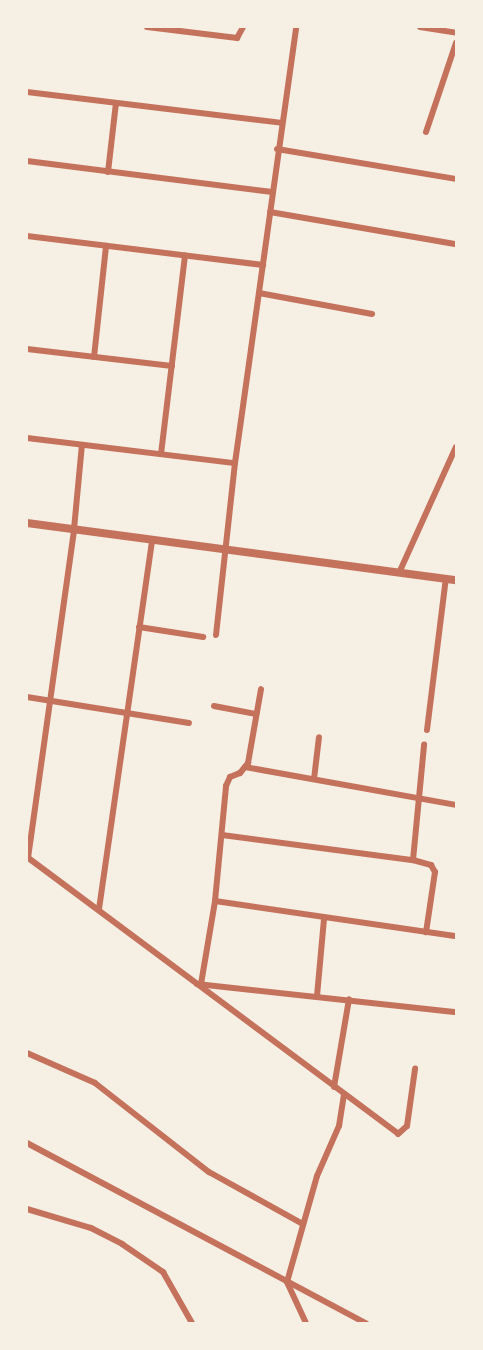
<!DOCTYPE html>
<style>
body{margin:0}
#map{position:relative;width:483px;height:1350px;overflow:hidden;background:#f6efe4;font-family:"Nunito Sans",sans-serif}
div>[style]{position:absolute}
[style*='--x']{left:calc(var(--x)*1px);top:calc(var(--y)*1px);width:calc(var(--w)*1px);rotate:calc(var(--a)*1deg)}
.minor>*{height:6px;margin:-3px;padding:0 3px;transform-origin:3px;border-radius:3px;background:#c5725c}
.tertiary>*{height:8px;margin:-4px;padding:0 4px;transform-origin:4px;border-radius:4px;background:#c5725c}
span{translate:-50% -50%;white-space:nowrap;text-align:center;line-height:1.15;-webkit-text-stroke:5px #f6efe4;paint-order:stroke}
.frame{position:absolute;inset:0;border:28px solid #f6efe4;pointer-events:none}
</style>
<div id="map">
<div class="minor">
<div style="--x:147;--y:27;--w:91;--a:7"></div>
<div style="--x:237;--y:38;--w:13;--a:-61"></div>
<div style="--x:420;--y:27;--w:36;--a:9"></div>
<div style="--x:27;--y:92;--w:257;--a:6.9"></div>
<div style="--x:426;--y:132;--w:94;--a:-71.4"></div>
<div style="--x:277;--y:149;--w:181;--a:9.5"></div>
<div style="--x:27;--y:161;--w:247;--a:7.2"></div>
<div style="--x:108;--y:172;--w:69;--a:-83.4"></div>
<div style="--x:270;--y:212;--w:189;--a:9.8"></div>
<div style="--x:27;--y:236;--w:238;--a:7"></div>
<div style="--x:259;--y:293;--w:115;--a:10.5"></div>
<div style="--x:27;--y:349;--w:146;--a:6.7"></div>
<div style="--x:94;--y:357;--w:112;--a:-83.8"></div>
<div style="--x:27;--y:438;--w:209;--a:6.9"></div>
<div style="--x:161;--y:454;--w:200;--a:-83.1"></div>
<div style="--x:399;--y:573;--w:138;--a:-65.7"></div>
<div style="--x:139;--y:627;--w:65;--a:8.9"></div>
<div style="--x:216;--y:635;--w:173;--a:-83.7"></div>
<div style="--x:235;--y:463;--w:440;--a:-82"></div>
<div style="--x:27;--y:697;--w:164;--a:9.1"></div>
<div style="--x:214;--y:706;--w:43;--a:10.8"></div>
<div style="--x:427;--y:730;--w:153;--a:-82.9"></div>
<div style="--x:245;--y:767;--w:214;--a:10.2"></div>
<div style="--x:314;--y:779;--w:42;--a:-83.2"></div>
<div style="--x:222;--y:835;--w:193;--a:7.5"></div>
<div style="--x:413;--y:860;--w:19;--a:16"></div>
<div style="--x:431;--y:865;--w:8;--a:60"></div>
<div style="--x:435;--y:872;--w:61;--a:98.5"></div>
<div style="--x:27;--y:857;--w:463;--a:36.7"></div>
<div style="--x:398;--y:1134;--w:12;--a:-42"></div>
<div style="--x:407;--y:1126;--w:58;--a:-82"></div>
<div style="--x:28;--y:858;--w:332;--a:-82"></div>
<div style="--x:74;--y:529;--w:84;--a:-84.6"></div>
<div style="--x:413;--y:860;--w:116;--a:-84.5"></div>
<div style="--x:215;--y:901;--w:244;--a:8.3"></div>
<div style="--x:99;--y:909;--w:373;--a:-81.8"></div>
<div style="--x:197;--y:984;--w:261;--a:6.2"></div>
<div style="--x:201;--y:984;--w:84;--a:-80.4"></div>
<div style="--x:215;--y:901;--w:116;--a:-84.5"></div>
<div style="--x:226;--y:786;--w:10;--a:-66"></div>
<div style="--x:230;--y:777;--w:11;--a:-22"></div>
<div style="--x:240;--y:773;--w:13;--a:-51"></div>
<div style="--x:248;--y:763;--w:75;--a:-80"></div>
<div style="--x:317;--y:996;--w:77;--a:-84.8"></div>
<div style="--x:27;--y:1053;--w:74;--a:23.8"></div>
<div style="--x:95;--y:1083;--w:145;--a:38"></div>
<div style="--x:209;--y:1172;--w:107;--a:29"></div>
<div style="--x:334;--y:1087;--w:89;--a:-80.3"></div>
<div style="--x:27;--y:1143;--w:384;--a:28"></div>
<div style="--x:27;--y:1209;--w:67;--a:16.5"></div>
<div style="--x:91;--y:1228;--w:35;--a:27"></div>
<div style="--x:122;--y:1244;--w:50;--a:34.3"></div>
<div style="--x:163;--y:1272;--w:59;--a:60.4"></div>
<div style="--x:306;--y:1323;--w:45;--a:-114.9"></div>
<div style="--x:287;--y:1282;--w:110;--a:-74.2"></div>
<div style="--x:317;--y:1176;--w:55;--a:-66.3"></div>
<div style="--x:339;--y:1126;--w:32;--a:-81"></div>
</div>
<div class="tertiary">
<div style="--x:27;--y:523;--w:433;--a:7.6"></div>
</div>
<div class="frame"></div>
</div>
